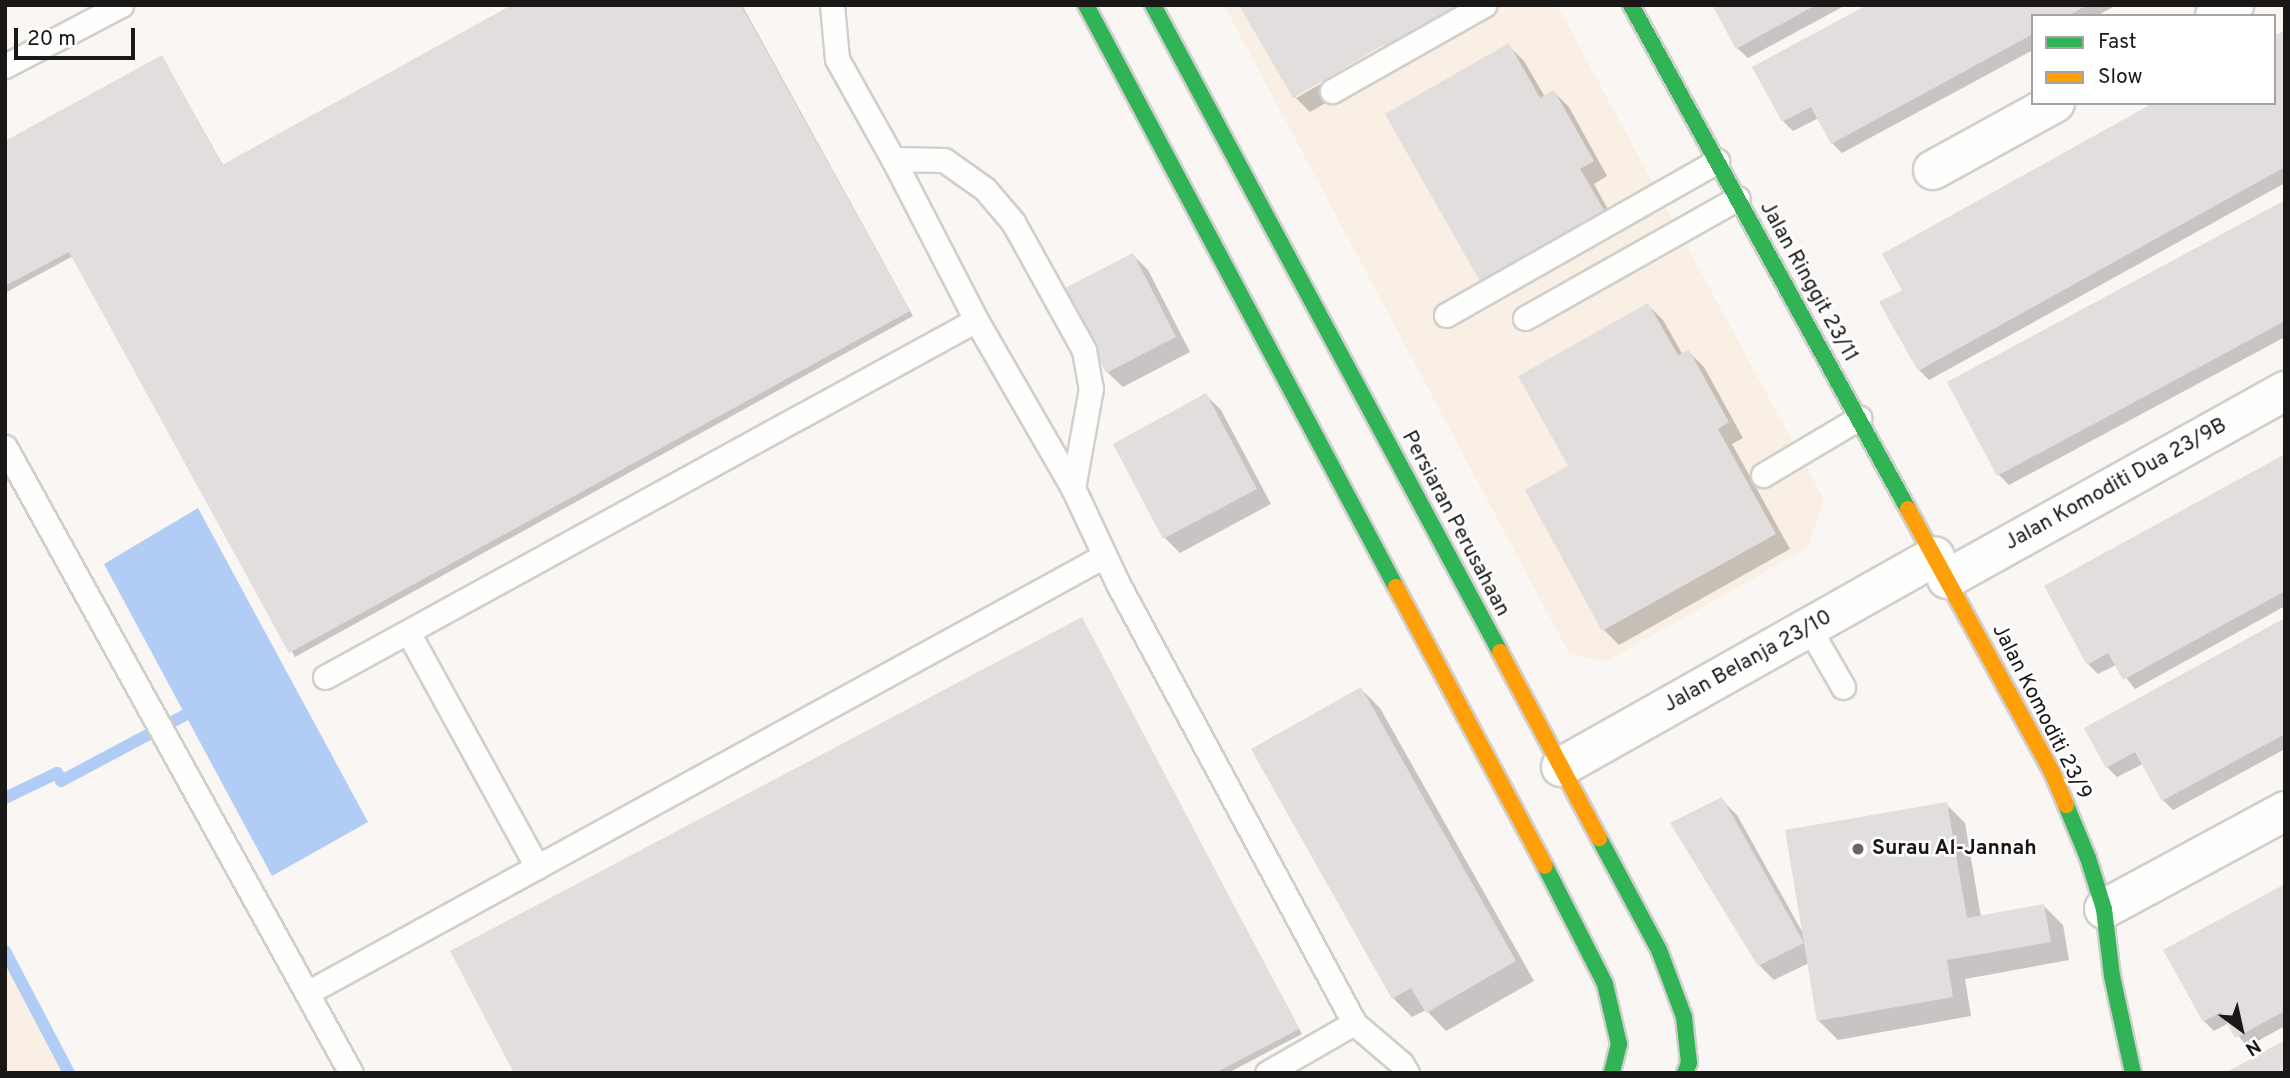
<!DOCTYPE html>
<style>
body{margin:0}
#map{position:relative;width:2290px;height:1078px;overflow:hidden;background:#f9f6f4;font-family:Overpass,sans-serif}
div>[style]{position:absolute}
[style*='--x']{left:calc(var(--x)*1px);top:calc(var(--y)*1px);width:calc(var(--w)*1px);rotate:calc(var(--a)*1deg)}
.industrial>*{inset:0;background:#f9efe4}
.water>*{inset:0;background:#b1cdf6}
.shadow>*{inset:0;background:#0003}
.stream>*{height:12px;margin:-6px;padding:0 6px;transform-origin:6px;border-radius:6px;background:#b1cdf6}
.building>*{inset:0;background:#e1dedd}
.roads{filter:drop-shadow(2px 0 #d1cfce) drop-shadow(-2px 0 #d1cfce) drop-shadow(0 2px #d1cfce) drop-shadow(0 -2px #d1cfce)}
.lane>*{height:23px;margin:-11.5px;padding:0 11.5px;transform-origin:11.5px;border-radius:11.5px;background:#fefefd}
.street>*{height:38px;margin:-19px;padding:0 19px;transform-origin:19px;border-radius:19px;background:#fefefd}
.fast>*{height:16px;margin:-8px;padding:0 8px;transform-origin:8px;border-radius:8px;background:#30b455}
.slow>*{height:16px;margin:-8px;padding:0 8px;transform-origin:8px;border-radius:8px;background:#ff9f0a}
.dots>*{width:19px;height:19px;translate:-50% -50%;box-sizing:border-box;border:4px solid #fff;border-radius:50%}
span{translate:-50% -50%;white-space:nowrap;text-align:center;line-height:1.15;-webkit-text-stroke:5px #fff;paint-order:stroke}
.street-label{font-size:21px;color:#1a1817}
.poi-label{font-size:21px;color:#1a1817;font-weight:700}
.left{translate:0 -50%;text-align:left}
.frame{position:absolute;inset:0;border:7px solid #1a1817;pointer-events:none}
.legend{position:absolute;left:2031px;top:14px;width:245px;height:91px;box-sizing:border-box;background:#fff;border:2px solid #a3a3a2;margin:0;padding:9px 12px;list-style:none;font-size:21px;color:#1a1817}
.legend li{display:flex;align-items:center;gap:14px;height:35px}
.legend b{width:35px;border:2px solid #a3a3a2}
.north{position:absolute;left:2206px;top:994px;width:70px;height:70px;-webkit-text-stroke:5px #fff;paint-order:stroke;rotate:147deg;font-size:19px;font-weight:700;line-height:28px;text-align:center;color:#1a1817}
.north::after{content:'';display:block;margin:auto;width:24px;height:32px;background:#1a1817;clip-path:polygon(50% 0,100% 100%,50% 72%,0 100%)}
.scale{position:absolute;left:14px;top:28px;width:121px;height:32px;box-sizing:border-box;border:4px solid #1a1817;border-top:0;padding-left:9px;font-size:21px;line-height:24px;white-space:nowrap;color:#1a1817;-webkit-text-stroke:5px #fff;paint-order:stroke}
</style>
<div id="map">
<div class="industrial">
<div style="clip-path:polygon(1224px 5px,1557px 5px,1824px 500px,1807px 548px,1607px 661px,1570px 655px)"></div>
<div style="clip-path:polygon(5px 951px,69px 1073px,5px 1073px)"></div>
</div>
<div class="water">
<div style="clip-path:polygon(198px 508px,368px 822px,272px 876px,104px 564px)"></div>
</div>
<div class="shadow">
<div style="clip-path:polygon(516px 5px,742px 5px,913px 316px,295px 657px,73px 256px,5px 293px,5px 143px,162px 57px,224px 167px)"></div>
<div style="clip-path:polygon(evenodd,1241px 5px,1473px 5px,1482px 20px,1404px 65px,1399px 60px,1310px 112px,1295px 97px,1241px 5px,1390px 40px,1392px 43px,1296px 98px,1296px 94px,1390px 40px)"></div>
<div style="clip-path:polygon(1714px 5px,1846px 5px,1748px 58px,1737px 48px)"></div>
<div style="clip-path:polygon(1871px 5px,2116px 5px,2097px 16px,2033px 16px,2033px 50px,1842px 153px,1832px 143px,1819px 118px,1793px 131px,1783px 121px)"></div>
<div style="clip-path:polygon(2285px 32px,2285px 183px,1929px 380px,1919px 370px,2274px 103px)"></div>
<div style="clip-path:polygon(1509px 46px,1524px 61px,1545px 97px,1554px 92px,1569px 107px,1607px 176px,1594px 184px,1620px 231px,1498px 299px,1483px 284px)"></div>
<div style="clip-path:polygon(2285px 203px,2285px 337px,2009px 485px,1999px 475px,1949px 383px)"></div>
<div style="clip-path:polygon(1133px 255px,1148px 270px,1190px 352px,1123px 387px,1107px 372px)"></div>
<div style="clip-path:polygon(1648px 305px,1663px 320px,1683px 355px,1689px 352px,1704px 367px,1743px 438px,1732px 444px,1790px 549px,1619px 645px,1604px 630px,1571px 466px)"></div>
<div style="clip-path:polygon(1206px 395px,1221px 410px,1271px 504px,1180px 553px,1165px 538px)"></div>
<div style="clip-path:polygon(2285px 456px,2285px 606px,2135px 689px,2116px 665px,2098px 674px,2088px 664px)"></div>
<div style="clip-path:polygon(1081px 619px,1302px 1034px,1228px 1073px,516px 1073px)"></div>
<div style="clip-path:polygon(2285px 620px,2285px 749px,2173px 810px,2163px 800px,2143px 764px,2117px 777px,2107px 767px)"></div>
<div style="clip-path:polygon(1361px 689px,1380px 708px,1534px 981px,1446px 1031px,1426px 1010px,1412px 1017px,1393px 998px)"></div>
<div style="clip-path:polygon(1722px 800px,1737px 815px,1803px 933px,1946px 804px,1965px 823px,1981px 917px,2044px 906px,2063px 925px,2069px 960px,1965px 979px,1971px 1016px,1838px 1040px,1818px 1020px,1809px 963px,1774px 980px,1759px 965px)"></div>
<div style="clip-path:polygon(2285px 886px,2285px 1026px,2247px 1047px,2229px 1023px,2214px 1031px,2204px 1021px)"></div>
</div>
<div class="stream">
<div style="--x:5;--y:798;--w:58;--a:-25.7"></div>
<div style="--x:57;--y:773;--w:9;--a:63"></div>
<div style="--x:61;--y:781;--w:140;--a:-28"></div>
<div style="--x:5;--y:951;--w:138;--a:62.3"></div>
</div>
<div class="building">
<div style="clip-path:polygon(512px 5px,741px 5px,910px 311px,289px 653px,69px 252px,5px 286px,5px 141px,162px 55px,222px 165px)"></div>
<div style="clip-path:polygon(1239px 5px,1466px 5px,1387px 51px,1383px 45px,1293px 98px)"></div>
<div style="clip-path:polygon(1712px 5px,1816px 5px,1736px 49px)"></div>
<div style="clip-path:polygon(1867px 5px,2087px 5px,2068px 16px,2033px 16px,2033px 34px,1831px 144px,1811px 107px,1782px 122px,1752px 67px)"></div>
<div style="clip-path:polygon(2285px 30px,2285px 167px,1918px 371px,1879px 302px,1902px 290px,1882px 254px,2153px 103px,2274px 103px,2274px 36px)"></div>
<div style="clip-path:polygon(1509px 43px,1540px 98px,1554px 90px,1594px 161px,1580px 169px,1607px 215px,1482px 285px,1385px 114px)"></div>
<div style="clip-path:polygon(2285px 200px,2285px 321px,1997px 476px,1947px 382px)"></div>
<div style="clip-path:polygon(1133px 253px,1176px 337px,1106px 373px,1063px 289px)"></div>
<div style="clip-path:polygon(1648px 303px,1678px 355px,1689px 350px,1729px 422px,1718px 429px,1776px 534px,1602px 631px,1525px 490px,1568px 466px,1518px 376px)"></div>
<div style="clip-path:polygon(1206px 393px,1257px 489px,1163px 539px,1113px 444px)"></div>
<div style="clip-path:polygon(2285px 454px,2285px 591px,2123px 680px,2108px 653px,2087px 665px,2044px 586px)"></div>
<div style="clip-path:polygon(1082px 617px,1299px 1029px,1215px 1073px,514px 1073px,450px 951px)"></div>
<div style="clip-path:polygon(2285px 618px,2285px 734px,2162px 801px,2135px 752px,2106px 768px,2084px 728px)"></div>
<div style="clip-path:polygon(1361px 687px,1516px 961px,1426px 1013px,1411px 988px,1392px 999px,1251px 749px)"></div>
<div style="clip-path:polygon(1722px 797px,1804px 943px,1758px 966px,1670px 823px)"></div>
<div style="clip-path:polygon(1947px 802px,1967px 918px,2044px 904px,2051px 942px,1947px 960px,1953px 997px,1817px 1021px,1785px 830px)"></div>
<div style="clip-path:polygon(2285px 884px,2285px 1011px,2235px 1038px,2221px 1012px,2203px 1022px,2163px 950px)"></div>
<div style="clip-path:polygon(2285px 1040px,2285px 1073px,2225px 1073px,2254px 1057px)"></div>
</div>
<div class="roads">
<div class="lane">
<div style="--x:832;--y:5;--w:54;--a:84.7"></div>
<div style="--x:837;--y:59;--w:115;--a:60.8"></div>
<div style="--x:893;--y:159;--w:181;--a:62.7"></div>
<div style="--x:976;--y:320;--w:194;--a:60"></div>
<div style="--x:1073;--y:488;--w:106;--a:64.9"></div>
<div style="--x:1118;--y:584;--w:498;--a:61.7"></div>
<div style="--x:1354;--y:1023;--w:62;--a:40.4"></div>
<div style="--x:1401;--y:1063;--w:12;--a:59"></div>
<div style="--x:5;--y:66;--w:131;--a:-27.7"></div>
<div style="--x:1332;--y:91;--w:175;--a:-29.5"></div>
<div style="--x:893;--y:159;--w:51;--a:1.1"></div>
<div style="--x:944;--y:160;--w:50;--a:35.3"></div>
<div style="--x:985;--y:189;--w:43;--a:49.7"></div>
<div style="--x:1013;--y:222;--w:146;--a:61"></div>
<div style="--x:1084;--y:350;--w:39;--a:80"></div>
<div style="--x:1091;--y:388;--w:102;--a:100.2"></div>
<div style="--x:1446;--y:315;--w:312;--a:-29.6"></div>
<div style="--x:1525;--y:318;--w:244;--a:-29.4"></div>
<div style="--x:5;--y:447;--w:715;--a:61.07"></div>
<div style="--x:1763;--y:475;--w:112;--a:-30.7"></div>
<div style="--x:1809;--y:628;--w:68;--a:60"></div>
<div style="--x:408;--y:632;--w:268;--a:61.2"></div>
<div style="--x:325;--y:677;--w:742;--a:-28.74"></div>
<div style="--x:307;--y:993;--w:909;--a:-28.74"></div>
<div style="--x:1267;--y:1073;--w:100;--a:-29.9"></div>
</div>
<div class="street">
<div style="--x:2215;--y:16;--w:22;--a:-30"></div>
<div style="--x:1933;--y:170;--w:139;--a:-28.8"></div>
<div style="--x:1947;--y:579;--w:387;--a:-29.1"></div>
<div style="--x:1561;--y:767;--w:429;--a:-29.4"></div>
<div style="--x:2104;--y:909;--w:206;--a:-28.4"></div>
</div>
<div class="fast">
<div style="--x:1086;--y:5;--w:659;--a:61.96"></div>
<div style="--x:1153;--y:5;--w:734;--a:61.79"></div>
<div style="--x:1631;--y:5;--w:575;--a:61.21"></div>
<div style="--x:2066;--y:805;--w:57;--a:67.5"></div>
<div style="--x:2088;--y:858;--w:53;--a:72.6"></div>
<div style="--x:2104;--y:909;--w:67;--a:83.2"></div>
<div style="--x:2112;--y:976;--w:99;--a:77.8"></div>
<div style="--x:1599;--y:838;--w:127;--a:61.8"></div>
<div style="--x:1659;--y:950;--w:72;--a:69.5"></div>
<div style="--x:1684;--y:1017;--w:46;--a:83.8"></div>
<div style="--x:1689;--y:1063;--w:11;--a:112"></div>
<div style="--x:1545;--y:866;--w:132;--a:63"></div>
<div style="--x:1605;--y:984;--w:62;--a:76.9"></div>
<div style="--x:1619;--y:1044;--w:30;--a:104"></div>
</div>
<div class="slow">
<div style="--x:1908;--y:509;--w:300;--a:61.3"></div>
<div style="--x:2052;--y:772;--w:36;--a:67"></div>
<div style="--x:1396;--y:587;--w:316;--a:61.9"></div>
<div style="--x:1500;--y:652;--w:211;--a:62"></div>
</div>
</div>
<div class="dots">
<div style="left:1858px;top:849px;background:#686664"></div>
</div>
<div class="street-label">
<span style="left:1808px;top:282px;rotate:61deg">Jalan Ringgit 23/11</span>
<span style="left:2116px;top:485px;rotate:-29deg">Jalan Komoditi Dua 23/9B</span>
<span style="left:1455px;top:524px;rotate:62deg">Persiaran Perusahaan</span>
<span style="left:1748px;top:662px;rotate:-29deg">Jalan Belanja 23/10</span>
<span style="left:2041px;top:712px;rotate:63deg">Jalan Komoditi 23/9</span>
</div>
<div class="poi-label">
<span class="left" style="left:1872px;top:849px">Surau Al-Jannah</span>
</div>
<div class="frame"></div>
<ul class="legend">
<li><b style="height:9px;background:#30b455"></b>Fast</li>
<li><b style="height:9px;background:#ff9f0a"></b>Slow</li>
</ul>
<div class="north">N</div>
<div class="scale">20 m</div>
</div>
